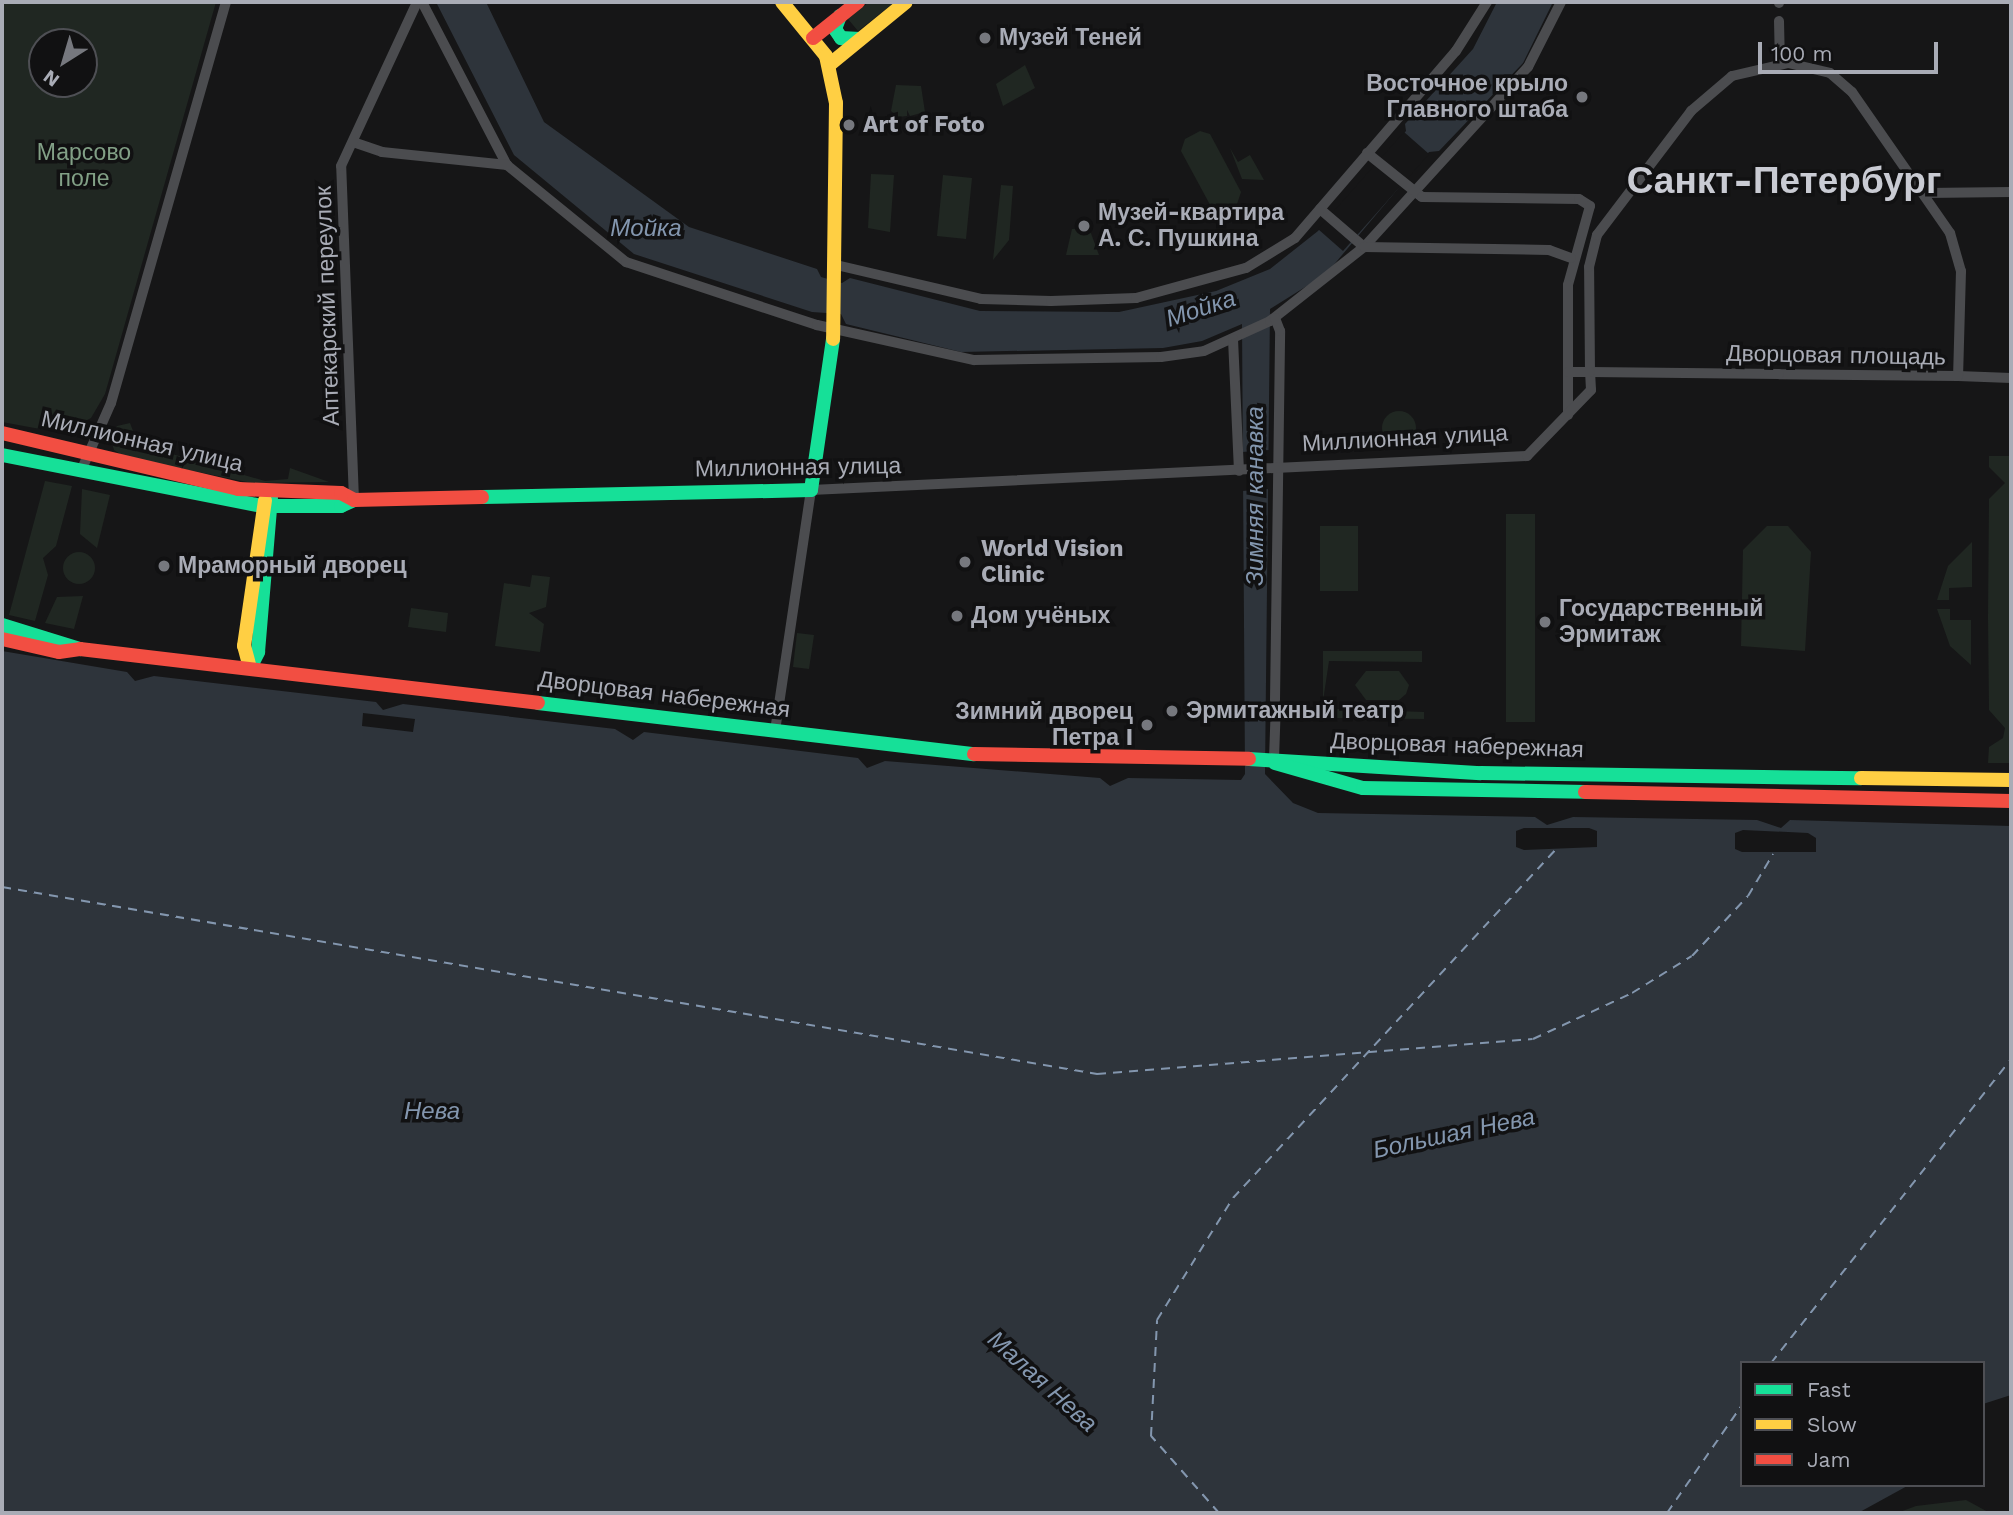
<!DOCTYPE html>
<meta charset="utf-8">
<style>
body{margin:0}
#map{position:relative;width:2013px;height:1515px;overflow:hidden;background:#161617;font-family:"Work Sans",sans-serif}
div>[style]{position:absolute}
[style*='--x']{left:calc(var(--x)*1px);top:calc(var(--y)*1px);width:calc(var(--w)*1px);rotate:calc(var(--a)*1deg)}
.green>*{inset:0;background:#202722}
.round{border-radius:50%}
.water>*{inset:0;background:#2e343b}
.pier>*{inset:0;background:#161617}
.ferry>*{height:2px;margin-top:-1px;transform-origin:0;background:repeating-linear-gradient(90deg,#8396ae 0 9px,transparent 0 16px)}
.street>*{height:10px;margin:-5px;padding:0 5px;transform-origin:5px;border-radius:5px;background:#4b4c4f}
.fast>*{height:14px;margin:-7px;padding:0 7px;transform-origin:7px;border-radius:7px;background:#16e098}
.slow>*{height:14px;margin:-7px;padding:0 7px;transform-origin:7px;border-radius:7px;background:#ffcf43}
.jam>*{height:14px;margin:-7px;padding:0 7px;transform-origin:7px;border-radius:7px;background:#f24e42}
.dots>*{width:19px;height:19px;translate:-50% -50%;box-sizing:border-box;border:4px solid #111112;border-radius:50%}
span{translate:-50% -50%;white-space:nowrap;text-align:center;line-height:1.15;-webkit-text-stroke:7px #111112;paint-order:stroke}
.poi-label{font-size:23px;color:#a9acb6;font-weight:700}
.left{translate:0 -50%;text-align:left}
.right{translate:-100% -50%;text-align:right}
.park-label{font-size:23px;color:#82a086}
.street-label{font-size:23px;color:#a9acb6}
.water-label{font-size:24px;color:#8396ae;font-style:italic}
.town-label{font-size:37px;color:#c9cbd3;font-weight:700}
.frame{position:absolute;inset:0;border:4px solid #a9acb6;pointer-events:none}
.legend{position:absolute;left:1740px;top:1361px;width:245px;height:126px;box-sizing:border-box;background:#111112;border:2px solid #4e4f54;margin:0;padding:9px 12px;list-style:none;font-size:21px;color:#a9acb6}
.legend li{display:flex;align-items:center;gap:14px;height:35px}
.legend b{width:35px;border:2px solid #4e4f54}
.north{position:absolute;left:28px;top:28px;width:70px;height:70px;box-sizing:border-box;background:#111112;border:2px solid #4e4f54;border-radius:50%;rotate:217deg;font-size:19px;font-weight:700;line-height:28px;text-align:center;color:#a9acb6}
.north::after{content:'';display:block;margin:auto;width:24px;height:32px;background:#76787e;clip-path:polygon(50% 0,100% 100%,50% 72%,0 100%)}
.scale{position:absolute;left:1758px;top:42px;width:180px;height:32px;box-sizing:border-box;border:4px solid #a9acb6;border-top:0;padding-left:9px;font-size:21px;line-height:24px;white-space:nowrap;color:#a9acb6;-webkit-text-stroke:5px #111112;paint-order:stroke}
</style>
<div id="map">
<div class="green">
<div style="clip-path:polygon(evenodd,2px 2px,216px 2px,105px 394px,91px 418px,62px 433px,2px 422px,2px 2px,42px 42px,84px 42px,84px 84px,42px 84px,42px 42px)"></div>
<div style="clip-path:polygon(869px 2px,895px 2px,858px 31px,848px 19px)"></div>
<div style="clip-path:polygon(1025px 65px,1035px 88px,1003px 106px,996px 84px)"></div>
<div style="clip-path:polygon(896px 85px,921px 86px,925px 112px,910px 116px,907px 110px,907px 116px,898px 117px,891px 111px)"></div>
<div style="clip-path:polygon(1200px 131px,1210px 134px,1241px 192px,1236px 207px,1215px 214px,1181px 151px,1185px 139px)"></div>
<div style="clip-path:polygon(1230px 148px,1238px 162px,1250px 155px,1264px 180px,1242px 179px)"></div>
<div style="clip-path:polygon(871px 174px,894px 175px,890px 232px,868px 228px)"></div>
<div style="clip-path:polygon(943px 175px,972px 178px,966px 239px,937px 236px)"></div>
<div style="clip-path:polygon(1001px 185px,1013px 186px,1009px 240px,993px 260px)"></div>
<div style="clip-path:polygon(1089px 228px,1099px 255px,1066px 255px,1072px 229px)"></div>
<div class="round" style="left:1382px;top:411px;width:34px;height:34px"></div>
<div style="clip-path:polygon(130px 423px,138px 444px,265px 481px,288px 479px,290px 468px,329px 482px,252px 483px,125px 457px,114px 450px,110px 437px,117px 426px)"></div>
<div style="clip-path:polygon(1989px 456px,2011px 456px,2011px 763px,1988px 763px,1989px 747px,2003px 738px,2005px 728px,1989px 710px,1988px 617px,1989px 499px,2005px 483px,1989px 467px)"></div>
<div style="clip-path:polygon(45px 481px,72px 486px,56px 546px,43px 558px,48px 575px,35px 621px,9px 615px)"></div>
<div style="clip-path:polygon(82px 489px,110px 495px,97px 548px,80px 534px)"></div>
<div style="clip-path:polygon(1506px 514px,1535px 514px,1535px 722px,1506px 722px)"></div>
<div style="clip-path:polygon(1320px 526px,1358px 526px,1358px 591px,1320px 591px)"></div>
<div style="clip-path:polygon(1767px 526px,1788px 526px,1811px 552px,1805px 651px,1741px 646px,1743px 550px)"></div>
<div style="clip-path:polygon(1972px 542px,1972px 587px,1949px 588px,1949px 600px,1937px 600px,1948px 566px)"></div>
<div class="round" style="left:63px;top:552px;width:32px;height:32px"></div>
<div style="clip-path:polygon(532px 575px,550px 577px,546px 607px,529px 613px,544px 624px,540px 652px,495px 646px,504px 583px,530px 587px)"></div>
<div style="clip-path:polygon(83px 596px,74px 629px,45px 623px,57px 597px)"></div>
<div style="clip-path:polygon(411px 608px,448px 613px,446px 632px,408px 627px)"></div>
<div style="clip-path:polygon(1937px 609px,1950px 609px,1950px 620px,1971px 620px,1971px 665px,1950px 646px)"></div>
<div style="clip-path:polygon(797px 633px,814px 635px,809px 669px,793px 667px)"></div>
<div style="clip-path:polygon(1323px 651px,1422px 651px,1422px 662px,1329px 661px,1323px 701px)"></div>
<div style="clip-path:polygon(1366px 671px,1399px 671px,1409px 685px,1406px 694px,1399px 700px,1366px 700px,1355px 685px)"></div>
<div style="clip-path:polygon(1337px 709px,1424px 712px,1424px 719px,1337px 718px)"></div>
<div style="clip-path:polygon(1966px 1500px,1990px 1513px,1897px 1513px,1916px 1506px)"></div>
</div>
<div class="water">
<div style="clip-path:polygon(436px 2px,486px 2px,544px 122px,689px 227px,817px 269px,821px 277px,842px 283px,850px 278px,980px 311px,1119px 312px,1216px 291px,1270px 269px,1318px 231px,1406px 131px,1405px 124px,1473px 49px,1497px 2px,1553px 2px,1523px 63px,1439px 151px,1429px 152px,1326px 274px,1270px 309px,1265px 774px,1293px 803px,1318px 813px,1535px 817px,1547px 825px,1573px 817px,1757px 820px,1781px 828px,1790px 820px,2011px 826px,2011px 1395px,1983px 1404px,1983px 1363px,1742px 1363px,1742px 1485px,1909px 1485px,1858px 1513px,2px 1513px,2px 651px,127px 672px,135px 681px,154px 676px,376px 702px,383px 710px,403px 704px,615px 729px,633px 740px,644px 732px,858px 758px,867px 768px,885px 761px,1100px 778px,1110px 786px,1128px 778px,1241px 780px,1245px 774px,1242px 324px,1202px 341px,1163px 348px,961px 352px,846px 324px,841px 314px,812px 312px,634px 254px,514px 155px)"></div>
</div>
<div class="pier">
<div style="clip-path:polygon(1404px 132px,1429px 154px,1343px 251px,1318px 229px)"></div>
<div style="clip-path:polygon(1269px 450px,1269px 489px,1242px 491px,1242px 452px)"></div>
<div style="clip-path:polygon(363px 713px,415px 719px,413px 732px,362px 726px)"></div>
<div style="clip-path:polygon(1524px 828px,1589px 828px,1597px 831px,1597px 847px,1524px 850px,1516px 847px,1516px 831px)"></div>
<div style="clip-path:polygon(1743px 830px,1808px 833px,1816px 838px,1816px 852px,1742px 852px,1735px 849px,1735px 833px)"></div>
</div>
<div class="ferry">
<div style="--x:2;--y:887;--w:1111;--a:9.69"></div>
<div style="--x:1097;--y:1074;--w:437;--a:-4.6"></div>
<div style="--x:1533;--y:1039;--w:109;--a:-24.9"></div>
<div style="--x:1632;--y:993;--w:70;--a:-31.7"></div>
<div style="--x:1692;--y:956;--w:82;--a:-47"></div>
<div style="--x:1748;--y:896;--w:49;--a:-59.2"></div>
<div style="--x:1771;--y:1363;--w:387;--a:-51.7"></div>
<div style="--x:1219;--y:1513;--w:103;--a:-131.4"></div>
<div style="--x:1151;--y:1436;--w:116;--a:-87"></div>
<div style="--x:1157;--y:1320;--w:144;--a:-58.1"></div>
<div style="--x:1233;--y:1198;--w:474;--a:-47.2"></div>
<div style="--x:1667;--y:1513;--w:131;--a:-55.2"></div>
</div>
<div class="street">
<div style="--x:422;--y:2;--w:184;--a:62.5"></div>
<div style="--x:507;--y:165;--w:154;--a:39.2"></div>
<div style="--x:626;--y:262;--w:201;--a:18.3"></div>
<div style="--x:817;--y:325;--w:161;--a:12.6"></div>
<div style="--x:974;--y:360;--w:187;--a:-0.9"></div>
<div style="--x:1161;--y:357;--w:43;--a:-7.9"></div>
<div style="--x:1204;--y:351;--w:72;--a:-24.4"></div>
<div style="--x:1270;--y:321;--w:120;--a:-38.2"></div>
<div style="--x:1364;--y:247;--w:244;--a:-47.7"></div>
<div style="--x:1528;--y:67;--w:73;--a:-63.1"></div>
<div style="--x:1779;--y:3;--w:1;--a:-90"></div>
<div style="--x:1779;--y:21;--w:43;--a:88.7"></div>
<div style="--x:353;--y:142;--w:31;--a:19"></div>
<div style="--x:382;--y:152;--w:126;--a:5.9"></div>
<div style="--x:1367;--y:153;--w:70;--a:38.7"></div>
<div style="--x:1422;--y:197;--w:157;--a:0.7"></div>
<div style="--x:1579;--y:199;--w:13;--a:32"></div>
<div style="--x:1590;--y:206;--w:82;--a:105.6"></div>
<div style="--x:1568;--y:285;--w:130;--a:90"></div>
<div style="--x:1926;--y:193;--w:85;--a:-0.7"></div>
<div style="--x:1320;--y:209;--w:58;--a:40.8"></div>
<div style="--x:1364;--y:247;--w:185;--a:0.9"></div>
<div style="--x:1549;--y:250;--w:23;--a:20"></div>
<div style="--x:832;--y:264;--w:153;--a:13.2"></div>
<div style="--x:981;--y:299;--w:70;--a:1.6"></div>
<div style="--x:1051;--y:301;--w:85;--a:-2"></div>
<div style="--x:1136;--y:298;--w:114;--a:-15.3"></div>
<div style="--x:1246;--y:268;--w:57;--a:-31.5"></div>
<div style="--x:1295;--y:238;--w:247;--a:-49.3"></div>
<div style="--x:1456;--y:51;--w:58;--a:-57.7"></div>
<div style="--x:1233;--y:339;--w:132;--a:87.4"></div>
<div style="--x:1958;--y:376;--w:53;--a:2.2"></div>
<div style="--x:81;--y:471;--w:74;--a:-66.2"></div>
<div style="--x:111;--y:403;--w:417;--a:-74"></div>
<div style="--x:354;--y:500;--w:334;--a:-92.2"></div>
<div style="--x:341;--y:166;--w:181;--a:-65.1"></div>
<div style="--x:1275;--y:700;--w:369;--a:-89.2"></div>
<div style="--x:1280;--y:331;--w:14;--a:-111"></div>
<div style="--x:775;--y:731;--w:244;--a:-81.5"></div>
<div style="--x:811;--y:490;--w:717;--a:-2.72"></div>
<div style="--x:1527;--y:456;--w:92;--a:-45.9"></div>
<div style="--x:1591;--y:390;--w:18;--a:-93"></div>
<div style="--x:1590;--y:372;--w:105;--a:-90.5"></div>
<div style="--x:1589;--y:267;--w:33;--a:-76"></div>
<div style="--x:1597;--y:235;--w:156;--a:-52.8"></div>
<div style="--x:1691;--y:111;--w:54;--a:-40.5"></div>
<div style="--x:1732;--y:76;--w:57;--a:-13.1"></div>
<div style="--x:1788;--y:63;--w:43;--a:13.4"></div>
<div style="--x:1830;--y:73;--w:29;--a:41"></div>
<div style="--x:1852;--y:92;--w:172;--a:55.2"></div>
<div style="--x:1950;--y:233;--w:40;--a:74"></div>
<div style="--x:1961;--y:271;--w:105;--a:91.6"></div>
<div style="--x:1958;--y:376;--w:179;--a:-179.4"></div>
<div style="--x:1779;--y:374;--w:189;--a:-179.4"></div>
<div style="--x:1590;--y:372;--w:22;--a:180"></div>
<div style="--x:1274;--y:759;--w:38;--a:-88"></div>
</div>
<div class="fast">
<div style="--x:840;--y:16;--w:14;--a:111"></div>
<div style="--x:835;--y:29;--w:11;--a:56"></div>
<div style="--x:841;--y:38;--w:19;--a:3"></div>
<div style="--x:2;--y:455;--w:265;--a:11.1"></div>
<div style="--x:262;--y:506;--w:79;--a:0"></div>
<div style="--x:341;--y:506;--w:14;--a:-25"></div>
<div style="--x:482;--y:497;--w:329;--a:-1.2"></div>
<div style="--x:811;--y:490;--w:153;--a:-81.7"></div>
<div style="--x:2;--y:625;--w:82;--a:17.1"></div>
<div style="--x:250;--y:668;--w:18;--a:-63"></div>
<div style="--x:258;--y:652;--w:155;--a:-85.2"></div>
<div style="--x:538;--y:703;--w:439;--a:6.7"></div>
<div style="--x:1249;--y:759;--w:232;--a:3.5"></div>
<div style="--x:1481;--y:773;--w:380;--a:0.8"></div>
<div style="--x:1275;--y:763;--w:91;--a:15.9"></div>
<div style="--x:1363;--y:788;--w:222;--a:1"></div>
</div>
<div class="slow">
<div style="--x:782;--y:2;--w:70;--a:50.8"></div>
<div style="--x:826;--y:56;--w:48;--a:78"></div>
<div style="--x:836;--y:103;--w:236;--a:90.7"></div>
<div style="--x:829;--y:65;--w:99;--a:-39.3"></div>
<div style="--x:250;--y:668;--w:23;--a:-105"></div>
<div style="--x:244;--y:646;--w:147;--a:-81.8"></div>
<div style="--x:1861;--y:778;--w:150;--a:0.8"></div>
</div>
<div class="jam">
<div style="--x:813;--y:38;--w:58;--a:-38.7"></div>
<div style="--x:2;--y:433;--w:243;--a:13.3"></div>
<div style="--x:238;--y:489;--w:103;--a:2.2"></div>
<div style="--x:341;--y:493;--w:15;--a:28"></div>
<div style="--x:354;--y:500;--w:128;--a:-1.3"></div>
<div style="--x:2;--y:639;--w:58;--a:12.8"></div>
<div style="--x:59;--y:652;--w:21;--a:-8"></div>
<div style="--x:80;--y:649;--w:461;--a:6.7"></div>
<div style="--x:974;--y:754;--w:275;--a:1"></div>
<div style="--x:1585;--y:792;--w:426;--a:1.2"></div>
</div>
<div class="dots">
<div style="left:985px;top:38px;background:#76787e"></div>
<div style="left:1582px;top:97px;background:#76787e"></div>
<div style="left:849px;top:125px;background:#76787e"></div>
<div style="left:1084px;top:226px;background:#76787e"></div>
<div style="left:965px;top:562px;background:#76787e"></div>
<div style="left:164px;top:566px;background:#76787e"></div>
<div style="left:957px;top:616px;background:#76787e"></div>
<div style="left:1545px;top:622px;background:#76787e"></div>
<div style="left:1172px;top:711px;background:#76787e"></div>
<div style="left:1147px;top:725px;background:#76787e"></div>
</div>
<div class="poi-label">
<span class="left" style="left:999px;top:38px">Музей Теней</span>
<span class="right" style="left:1568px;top:97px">Восточное крыло<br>Главного штаба</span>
<span class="left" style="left:863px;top:125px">Art of Foto</span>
<span class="left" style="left:1098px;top:226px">Музей-квартира<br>А. С. Пушкина</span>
<span class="left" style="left:981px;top:562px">World Vision<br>Clinic</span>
<span class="left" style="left:178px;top:566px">Мраморный дворец</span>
<span class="left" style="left:1559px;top:622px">Государственный<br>Эрмитаж</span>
<span class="left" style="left:971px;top:616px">Дом учёных</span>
<span class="left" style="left:1186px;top:711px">Эрмитажный театр</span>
<span class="right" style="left:1133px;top:725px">Зимний дворец<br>Петра I</span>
</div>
<div class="park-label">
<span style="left:84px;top:166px">Марсово<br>поле</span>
</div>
<div class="street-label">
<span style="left:328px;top:306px;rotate:-92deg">Аптекарский переулок</span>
<span style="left:1836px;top:356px;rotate:1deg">Дворцовая площадь</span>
<span style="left:1405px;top:439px;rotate:-3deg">Миллионная улица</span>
<span style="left:142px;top:442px;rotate:13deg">Миллионная улица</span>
<span style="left:798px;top:468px;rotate:-1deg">Миллионная улица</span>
<span style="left:664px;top:695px;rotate:7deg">Дворцовая набережная</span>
<span style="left:1457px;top:746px;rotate:2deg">Дворцовая набережная</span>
</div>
<div class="water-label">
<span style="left:646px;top:229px">Мойка</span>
<span style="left:1201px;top:309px;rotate:-18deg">Мойка</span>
<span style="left:1256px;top:496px;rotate:-90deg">Зимняя канавка</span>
<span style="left:432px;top:1112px">Нева</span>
<span style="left:1454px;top:1134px;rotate:-12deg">Большая Нева</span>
<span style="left:1042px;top:1382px;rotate:42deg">Малая Нева</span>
</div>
<div class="town-label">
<span style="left:1784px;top:181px">Санкт-Петербург</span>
</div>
<div class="frame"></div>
<ul class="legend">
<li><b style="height:9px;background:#16e098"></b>Fast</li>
<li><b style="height:9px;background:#ffcf43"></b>Slow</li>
<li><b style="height:9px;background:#f24e42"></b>Jam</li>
</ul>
<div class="north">N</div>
<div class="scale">100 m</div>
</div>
